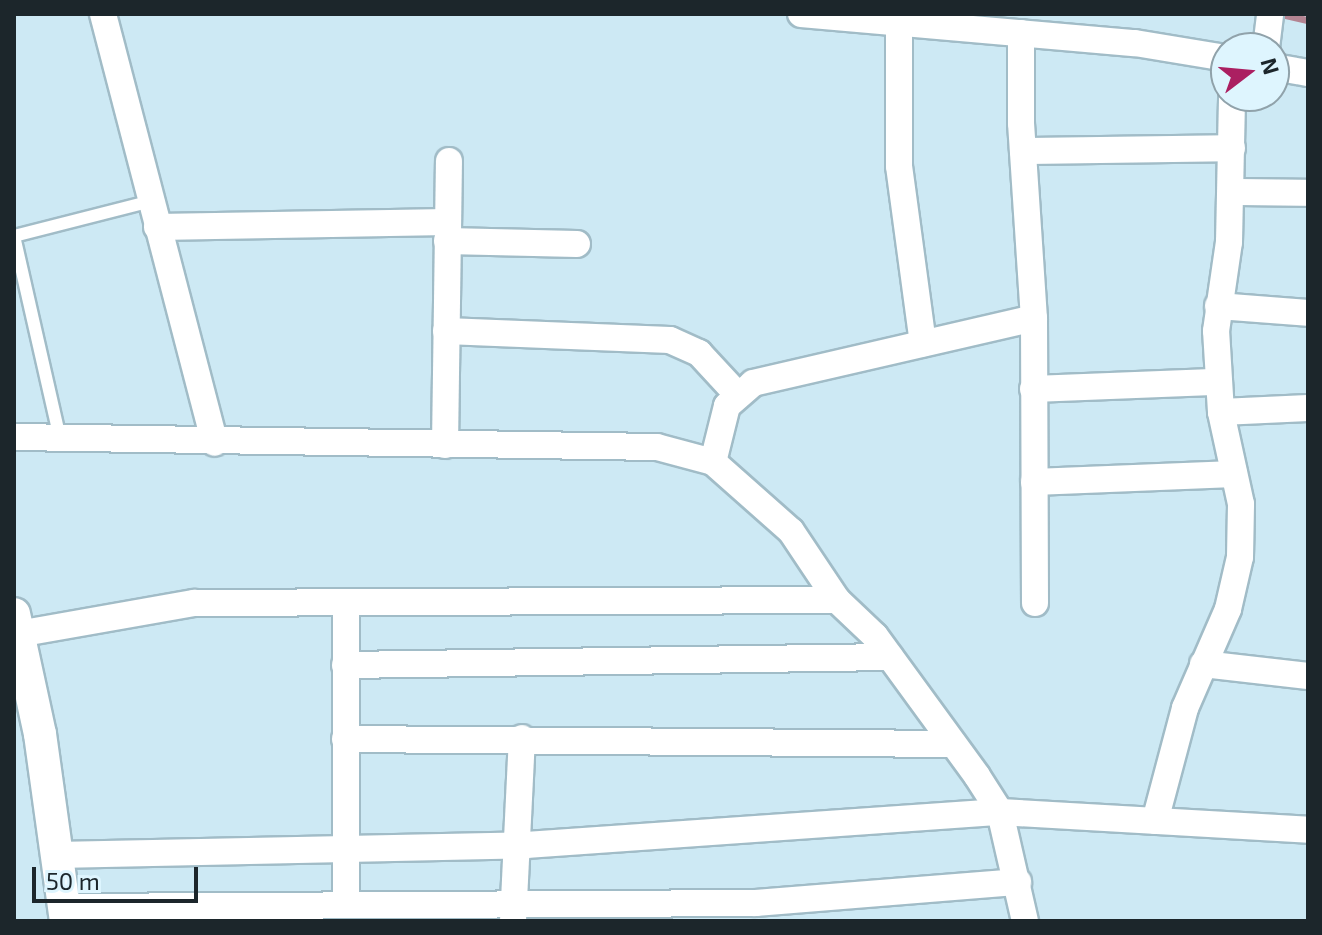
<!DOCTYPE html>
<style>
body{margin:0}
#map{position:relative;width:1322px;height:935px;overflow:hidden;background:#cde9f4;font-family:"Exo 2",sans-serif}
div>[style]{position:absolute}
[style*='--x']{left:calc(var(--x)*1px);top:calc(var(--y)*1px);width:calc(var(--w)*1px);rotate:calc(var(--a)*1deg)}
.stream>*{height:7px;margin:-3.5px;padding:0 3.5px;transform-origin:3.5px;border-radius:3.5px;background:#b38492}
.roads{filter:drop-shadow(2px 0 #a1bcc7) drop-shadow(-2px 0 #a1bcc7) drop-shadow(0 2px #a1bcc7) drop-shadow(0 -2px #a1bcc7)}
.service>*{height:12px;margin:-6px;padding:0 6px;transform-origin:6px;border-radius:6px;background:#fff}
.minor>*{height:26px;margin:-13px;padding:0 13px;transform-origin:13px;border-radius:13px;background:#fff}
.tertiary>*{height:32px;margin:-16px;padding:0 16px;transform-origin:16px;border-radius:16px;background:#fff}
span{translate:-50% -50%;white-space:nowrap;text-align:center;line-height:1.15;-webkit-text-stroke:7px #def5fe;paint-order:stroke}
.frame{position:absolute;inset:0;border:16px solid #1c262b;pointer-events:none}
.north{position:absolute;left:1210px;top:32px;width:80px;height:80px;box-sizing:border-box;background:#def5fe;border:2px solid #90a2aa;border-radius:50%;rotate:74deg;font-size:22px;font-weight:700;line-height:32px;text-align:center;color:#1c262b}
.north::after{content:'';display:block;margin:auto;width:28px;height:36px;background:#ab1f61;clip-path:polygon(50% 0,100% 100%,50% 72%,0 100%)}
.scale{position:absolute;left:32px;top:867px;width:166px;height:36px;box-sizing:border-box;border:4px solid #1c262b;border-top:0;padding-left:10px;font-size:24px;line-height:28px;white-space:nowrap;color:#1c262b;-webkit-text-stroke:6px #def5fe;paint-order:stroke}
</style>
<div id="map">
<div class="stream">
<div style="--x:1281;--y:14;--w:28;--a:13"></div>
</div>
<div class="roads">
<div class="service">
<div style="--x:14;--y:236;--w:208;--a:77.2"></div>
<div style="--x:14;--y:236;--w:141;--a:-14.3"></div>
</div>
<div class="minor">
<div style="--x:103;--y:14;--w:443;--a:75.4"></div>
<div style="--x:801;--y:14;--w:335;--a:5"></div>
<div style="--x:1135;--y:43;--w:92;--a:9.4"></div>
<div style="--x:899;--y:23;--w:143;--a:90"></div>
<div style="--x:899;--y:166;--w:179;--a:82.3"></div>
<div style="--x:1021;--y:33;--w:90;--a:90"></div>
<div style="--x:1021;--y:123;--w:195;--a:86.2"></div>
<div style="--x:1034;--y:318;--w:285;--a:89.8"></div>
<div style="--x:1266;--y:48;--w:34;--a:-83"></div>
<div style="--x:1274;--y:67;--w:35;--a:10"></div>
<div style="--x:1023;--y:151;--w:209;--a:-0.8"></div>
<div style="--x:1231;--y:192;--w:77;--a:0.7"></div>
<div style="--x:157;--y:227;--w:291;--a:-1"></div>
<div style="--x:447;--y:241;--w:130;--a:1.3"></div>
<div style="--x:1218;--y:306;--w:90;--a:4.4"></div>
<div style="--x:446;--y:331;--w:224;--a:2.3"></div>
<div style="--x:670;--y:340;--w:32;--a:24"></div>
<div style="--x:699;--y:353;--w:56;--a:47.2"></div>
<div style="--x:1033;--y:389;--w:186;--a:-2.2"></div>
<div style="--x:1221;--y:412;--w:87;--a:-2.6"></div>
<div style="--x:14;--y:437;--w:643;--a:0.89"></div>
<div style="--x:657;--y:447;--w:58;--a:15"></div>
<div style="--x:713;--y:462;--w:104;--a:41.5"></div>
<div style="--x:791;--y:531;--w:83;--a:56.3"></div>
<div style="--x:837;--y:600;--w:52;--a:43.5"></div>
<div style="--x:875;--y:636;--w:173;--a:53.9"></div>
<div style="--x:977;--y:776;--w:43;--a:57.4"></div>
<div style="--x:1000;--y:812;--w:112;--a:77.1"></div>
<div style="--x:445;--y:445;--w:284;--a:-89.2"></div>
<div style="--x:713;--y:462;--w:58;--a:-76"></div>
<div style="--x:727;--y:406;--w:35;--a:-41"></div>
<div style="--x:753;--y:383;--w:288;--a:-13"></div>
<div style="--x:1034;--y:482;--w:200;--a:-2.3"></div>
<div style="--x:18;--y:634;--w:179;--a:-10"></div>
<div style="--x:194;--y:603;--w:643;--a:-0.27"></div>
<div style="--x:1203;--y:664;--w:106;--a:6.5"></div>
<div style="--x:345;--y:665;--w:545;--a:-0.84"></div>
<div style="--x:345;--y:739;--w:608;--a:0.47"></div>
<div style="--x:1155;--y:821;--w:117;--a:-75.1"></div>
<div style="--x:1185;--y:708;--w:108;--a:-66.5"></div>
<div style="--x:1228;--y:609;--w:53;--a:-77"></div>
<div style="--x:1240;--y:557;--w:53;--a:-88.9"></div>
<div style="--x:1241;--y:504;--w:94;--a:-102.3"></div>
<div style="--x:1221;--y:412;--w:81;--a:-93.5"></div>
<div style="--x:1216;--y:331;--w:90;--a:-81.7"></div>
<div style="--x:1229;--y:242;--w:146;--a:-88.8"></div>
<div style="--x:57;--y:855;--w:469;--a:-1.2"></div>
<div style="--x:526;--y:845;--w:475;--a:-4"></div>
<div style="--x:1000;--y:812;--w:309;--a:3.3"></div>
<div style="--x:346;--y:903;--w:301;--a:-90"></div>
<div style="--x:64;--y:907;--w:692;--a:-0.33"></div>
<div style="--x:756;--y:903;--w:263;--a:-4.6"></div>
<div style="--x:513;--y:921;--w:183;--a:-87.2"></div>
</div>
<div class="tertiary">
<div style="--x:14;--y:614;--w:123;--a:77.8"></div>
<div style="--x:40;--y:734;--w:189;--a:82.1"></div>
</div>
</div>
<div class="frame"></div>
<div class="north">N</div>
<div class="scale">50 m</div>
</div>
